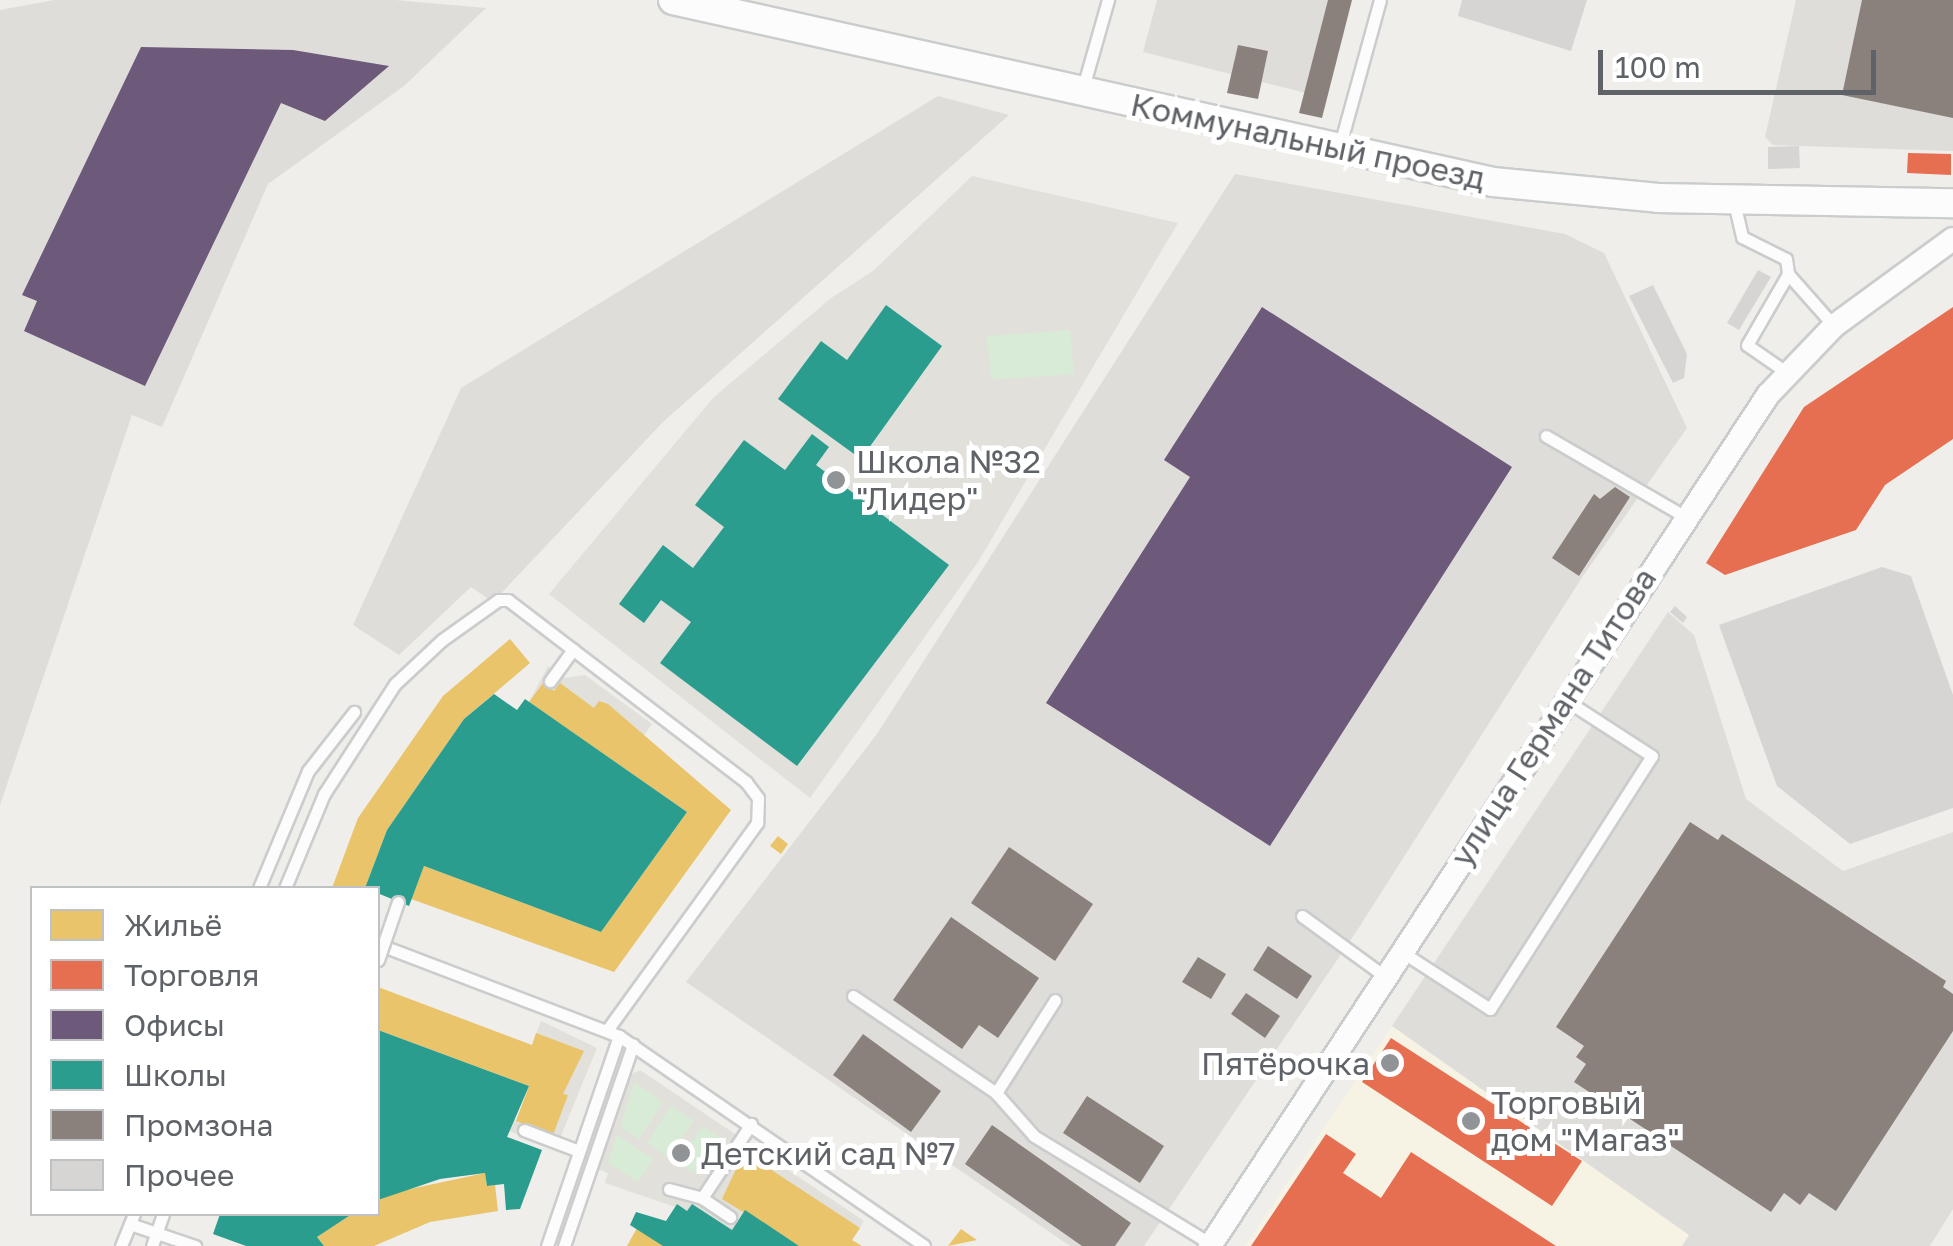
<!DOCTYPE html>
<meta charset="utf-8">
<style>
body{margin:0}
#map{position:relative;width:1953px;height:1246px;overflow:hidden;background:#efeeea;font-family:"Golos Text",sans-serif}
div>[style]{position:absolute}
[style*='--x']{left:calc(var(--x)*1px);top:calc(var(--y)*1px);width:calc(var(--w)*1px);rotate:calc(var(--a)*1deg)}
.commercial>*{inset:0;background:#f7f3e4}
.industrial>*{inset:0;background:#dfddda}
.education>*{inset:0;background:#e2e0da}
.green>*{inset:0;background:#d8ebd6}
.homes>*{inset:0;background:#e9c46a}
.shops>*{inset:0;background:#e76f51}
.offices>*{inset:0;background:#6d597a}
.schools>*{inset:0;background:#2a9d8f}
.industry>*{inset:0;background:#8a817c}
.building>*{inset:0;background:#d6d5d3}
.roads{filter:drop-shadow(2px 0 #cbcccc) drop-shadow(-2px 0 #cbcccc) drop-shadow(0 2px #cbcccc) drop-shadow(0 -2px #cbcccc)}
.service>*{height:11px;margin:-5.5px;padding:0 5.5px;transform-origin:5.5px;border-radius:5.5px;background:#fdfcfc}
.minor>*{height:22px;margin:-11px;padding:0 11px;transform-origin:11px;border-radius:11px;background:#fdfcfc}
.tertiary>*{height:28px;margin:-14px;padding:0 14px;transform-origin:14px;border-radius:14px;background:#fdfcfc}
.bridges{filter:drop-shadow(2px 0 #cbcccc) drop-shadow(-2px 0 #cbcccc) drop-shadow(0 2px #cbcccc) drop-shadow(0 -2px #cbcccc)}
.service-bridge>*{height:11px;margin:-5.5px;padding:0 5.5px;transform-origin:5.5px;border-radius:5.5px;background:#fdfcfc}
.dots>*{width:28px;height:28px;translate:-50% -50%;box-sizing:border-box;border:5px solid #fff;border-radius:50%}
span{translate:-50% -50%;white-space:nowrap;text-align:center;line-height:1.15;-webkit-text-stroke:10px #fff;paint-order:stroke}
.street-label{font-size:32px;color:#5f6368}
.poi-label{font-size:32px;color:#5f6368}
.left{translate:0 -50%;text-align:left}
.right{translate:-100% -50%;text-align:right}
.legend{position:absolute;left:30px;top:886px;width:350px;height:330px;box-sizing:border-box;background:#fff;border:2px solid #bfc1c3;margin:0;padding:12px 18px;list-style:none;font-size:30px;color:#5f6368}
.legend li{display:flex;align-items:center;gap:20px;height:50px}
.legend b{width:50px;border:2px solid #bfc1c3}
.scale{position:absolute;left:1598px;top:50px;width:278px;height:45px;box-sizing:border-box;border:5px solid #5f6368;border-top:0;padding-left:12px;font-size:30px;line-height:35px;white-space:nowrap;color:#5f6368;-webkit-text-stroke:8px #fff;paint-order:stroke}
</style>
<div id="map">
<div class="commercial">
<div style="clip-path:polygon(1392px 1026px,1690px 1235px,1682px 1246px,1245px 1246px)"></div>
</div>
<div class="industrial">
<div style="clip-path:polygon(54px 0,395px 0,486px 8px,404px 86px,268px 184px,162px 427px,132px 415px,0 805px,0 10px)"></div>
<div style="clip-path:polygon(1157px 0,1350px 0,1322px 97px,1143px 52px)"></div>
<div style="clip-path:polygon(1796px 0,1953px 0,1953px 151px,1773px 145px,1765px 137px)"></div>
<div style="clip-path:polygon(938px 96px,1009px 115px,663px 422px,493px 602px,471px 587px,399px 655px,353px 625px,461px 388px)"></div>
<div style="clip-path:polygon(1235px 174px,1565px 234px,1604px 253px,1687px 428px,1581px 579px,1358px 929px,1144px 1246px,1070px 1246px,686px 982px,877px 734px)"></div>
<div style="clip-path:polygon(1668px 612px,1694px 635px,1746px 799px,1843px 871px,1953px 832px,1953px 1209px,1930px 1246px,1682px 1246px,1689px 1235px,1392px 1026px)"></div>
</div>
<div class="education">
<div style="clip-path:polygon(972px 176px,1178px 223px,978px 562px,810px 798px,549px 594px,713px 398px,831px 298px,873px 271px)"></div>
<div style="clip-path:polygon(548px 666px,565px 678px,585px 675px,652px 724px,640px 741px,540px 710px,529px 702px)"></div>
<div style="clip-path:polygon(541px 1021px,597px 1048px,556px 1148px,509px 1131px,513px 1120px,537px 1115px,532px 1045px)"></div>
<div style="clip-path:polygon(640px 1070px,864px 1221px,852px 1240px,763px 1182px,732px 1230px,692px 1205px,687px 1211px,605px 1183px,608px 1173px,595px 1168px,624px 1078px)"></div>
</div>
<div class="green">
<div style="clip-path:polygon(1070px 330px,1074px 374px,991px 380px,987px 336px)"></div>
<div style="clip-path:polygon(634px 1082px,663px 1102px,639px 1139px,621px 1127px)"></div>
<div style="clip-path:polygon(671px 1106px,694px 1121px,669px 1158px,647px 1143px)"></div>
<div style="clip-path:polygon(703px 1126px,726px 1141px,707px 1169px,693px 1172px,677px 1162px)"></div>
<div style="clip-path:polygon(617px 1135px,653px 1159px,638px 1182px,608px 1163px)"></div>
</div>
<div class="homes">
<div style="clip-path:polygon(510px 639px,530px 663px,464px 719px,387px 830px,365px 888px,332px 888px,358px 818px,443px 696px)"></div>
<div style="clip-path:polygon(543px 683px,554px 691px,560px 683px,594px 708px,599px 701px,608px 704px,731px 810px,614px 972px,411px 899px,424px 866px,601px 932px,687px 812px,529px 702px)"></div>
<div style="clip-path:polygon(547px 790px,559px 799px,547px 818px,534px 809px)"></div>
<div style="clip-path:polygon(778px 836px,788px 844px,781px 854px,770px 846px)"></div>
<div style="clip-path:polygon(378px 987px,532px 1045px,536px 1033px,584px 1051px,563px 1094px,568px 1095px,553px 1135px,516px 1121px,529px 1086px,378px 1030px)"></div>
<div style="clip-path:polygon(382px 1085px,397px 1092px,389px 1113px,378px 1109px)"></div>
<div style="clip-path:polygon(744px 1152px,860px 1228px,852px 1240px,862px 1246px,799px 1246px,722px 1199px)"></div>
<div style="clip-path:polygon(485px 1173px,487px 1186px,495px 1185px,498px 1211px,430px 1222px,374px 1246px,324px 1246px,317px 1237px,352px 1214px,378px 1214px,378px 1200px,396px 1192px)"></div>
<div style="clip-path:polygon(637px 1228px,664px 1246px,627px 1246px)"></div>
<div style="clip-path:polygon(961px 1229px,977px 1240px,948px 1246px)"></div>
</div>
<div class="shops">
<div style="clip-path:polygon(1908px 153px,1951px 154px,1951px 175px,1907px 173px)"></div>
<div style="clip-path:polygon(1953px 307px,1953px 439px,1885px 485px,1856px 530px,1725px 575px,1706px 563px,1804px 407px)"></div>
<div style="clip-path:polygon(1391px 1038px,1582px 1161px,1552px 1206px,1362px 1082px)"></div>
<div style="clip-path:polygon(1326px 1134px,1356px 1154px,1343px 1173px,1381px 1198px,1411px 1152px,1556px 1246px,1251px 1246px)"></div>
</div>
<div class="offices">
<div style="clip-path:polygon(141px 47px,293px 50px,389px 66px,325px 121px,281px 103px,145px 386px,24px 331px,37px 301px,22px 295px)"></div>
<div style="clip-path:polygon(1262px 307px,1512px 467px,1270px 846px,1046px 703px,1190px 477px,1164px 460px)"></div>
</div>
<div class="schools">
<div style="clip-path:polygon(886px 305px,942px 346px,861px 459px,778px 399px,821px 341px,847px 360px)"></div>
<div style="clip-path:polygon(812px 434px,829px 447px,816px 465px,949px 565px,797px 766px,660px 663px,691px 622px,661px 600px,644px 623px,619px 604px,663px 545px,693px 568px,724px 527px,695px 505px,744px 440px,785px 470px)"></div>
<div style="clip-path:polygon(494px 694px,517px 710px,525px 699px,687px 812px,601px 932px,424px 866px,409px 906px,365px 888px,387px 830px,464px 719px)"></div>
<div style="clip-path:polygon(378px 1030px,529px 1086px,507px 1137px,542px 1150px,520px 1209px,506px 1210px,504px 1184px,487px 1186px,485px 1173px,440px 1179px,378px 1200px)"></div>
<div style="clip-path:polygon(677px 1204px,687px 1211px,692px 1204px,732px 1230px,745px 1210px,799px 1246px,663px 1246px,630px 1225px,636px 1212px,666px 1221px)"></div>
<div style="clip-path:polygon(220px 1214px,237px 1215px,352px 1214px,317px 1237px,324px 1246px,246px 1246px,213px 1234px)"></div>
</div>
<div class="industry">
<div style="clip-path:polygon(1328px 0,1352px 0,1322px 118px,1299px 113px)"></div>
<div style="clip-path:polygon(1862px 0,1953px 0,1953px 118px,1842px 95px)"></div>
<div style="clip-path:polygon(1238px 45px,1268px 51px,1258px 99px,1227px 93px)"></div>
<div style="clip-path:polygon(1615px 487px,1630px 497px,1579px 576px,1552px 558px,1594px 494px,1600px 499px)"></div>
<div style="clip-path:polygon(1690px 822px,1718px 840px,1722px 834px,1946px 981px,1943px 987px,1953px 994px,1953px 1031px,1836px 1211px,1809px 1193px,1800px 1205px,1784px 1193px,1771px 1212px,1574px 1082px,1586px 1064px,1576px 1057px,1584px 1046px,1556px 1027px)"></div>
<div style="clip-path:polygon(1009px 847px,1093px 904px,1055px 961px,971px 903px)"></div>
<div style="clip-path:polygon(951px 917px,1039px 978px,998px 1038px,979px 1025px,962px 1049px,893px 1000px)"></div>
<div style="clip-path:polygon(1268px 946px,1312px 976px,1297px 999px,1253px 970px)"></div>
<div style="clip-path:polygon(1198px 957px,1226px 974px,1211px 999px,1182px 982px)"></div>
<div style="clip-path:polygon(1246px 993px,1280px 1016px,1265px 1038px,1231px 1014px)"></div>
<div style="clip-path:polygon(863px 1034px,941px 1091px,911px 1132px,833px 1075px)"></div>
<div style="clip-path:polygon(1087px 1096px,1164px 1146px,1140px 1183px,1063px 1133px)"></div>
<div style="clip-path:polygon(992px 1125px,1131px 1223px,1115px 1246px,1082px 1246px,965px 1164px)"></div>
</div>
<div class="building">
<div style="clip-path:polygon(1462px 0,1587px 0,1571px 51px,1458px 16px)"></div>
<div style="clip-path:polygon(1799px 146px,1800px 168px,1768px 169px,1768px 147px)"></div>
<div style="clip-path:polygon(1758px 270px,1771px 277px,1739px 330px,1727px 323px)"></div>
<div style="clip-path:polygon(1653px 285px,1687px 354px,1684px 378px,1673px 383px,1629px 296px)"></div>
<div style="clip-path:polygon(1882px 567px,1911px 576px,1953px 695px,1953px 808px,1850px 844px,1777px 786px,1719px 625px)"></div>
<div style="clip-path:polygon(1675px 606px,1687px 617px,1683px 623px,1670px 612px)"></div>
</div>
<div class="roads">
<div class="service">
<div style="--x:1082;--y:91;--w:95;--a:-74.1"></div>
<div style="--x:1340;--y:145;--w:150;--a:-74.6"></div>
<div style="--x:1734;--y:202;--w:36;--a:77"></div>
<div style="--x:1742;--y:237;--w:49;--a:26.6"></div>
<div style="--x:1786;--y:259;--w:15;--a:82"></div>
<div style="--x:1786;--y:372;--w:47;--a:-145.3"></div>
<div style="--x:1747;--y:345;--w:82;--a:-60"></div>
<div style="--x:1788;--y:274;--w:69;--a:48.5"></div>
<div style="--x:1546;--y:436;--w:162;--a:30.1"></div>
<div style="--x:550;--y:681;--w:39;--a:-54"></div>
<div style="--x:259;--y:888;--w:127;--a:-67.3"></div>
<div style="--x:308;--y:771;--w:75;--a:-52.1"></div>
<div style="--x:285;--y:888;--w:102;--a:-67.5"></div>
<div style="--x:324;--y:794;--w:131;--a:-57.2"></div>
<div style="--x:395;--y:684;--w:64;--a:-43.1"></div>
<div style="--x:442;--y:640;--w:69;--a:-35.5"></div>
<div style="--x:498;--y:600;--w:10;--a:0"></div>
<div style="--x:508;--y:600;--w:300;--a:37.4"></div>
<div style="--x:746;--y:782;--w:20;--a:53"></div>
<div style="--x:758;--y:798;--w:25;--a:92"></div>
<div style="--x:757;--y:823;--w:256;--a:125.9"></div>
<div style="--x:1302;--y:916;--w:100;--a:36.1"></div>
<div style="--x:378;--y:944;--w:258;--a:20.9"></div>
<div style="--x:619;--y:1036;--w:370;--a:34.5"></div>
<div style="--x:1402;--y:952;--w:105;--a:32.9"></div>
<div style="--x:1490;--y:1009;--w:300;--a:-57.4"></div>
<div style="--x:1652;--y:756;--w:101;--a:-147.1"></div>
<div style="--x:853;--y:996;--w:173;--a:34.1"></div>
<div style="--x:996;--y:1093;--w:57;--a:48.5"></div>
<div style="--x:1034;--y:1136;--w:207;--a:31.4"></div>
<div style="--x:996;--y:1093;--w:110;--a:-57.6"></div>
<div style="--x:524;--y:1130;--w:59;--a:20.9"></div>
<div style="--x:669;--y:1189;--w:34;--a:15"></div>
<div style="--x:702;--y:1198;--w:89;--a:-56.5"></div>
<div style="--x:702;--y:1198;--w:34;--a:34"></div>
<div style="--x:130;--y:1224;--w:69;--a:18.7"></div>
<div style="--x:121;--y:1246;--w:35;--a:-68"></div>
<div style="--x:152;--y:1246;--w:34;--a:-71"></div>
<div style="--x:547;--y:1246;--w:222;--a:-71.1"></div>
<div style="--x:564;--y:1246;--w:213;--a:-71.1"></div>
</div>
<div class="minor">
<div style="--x:1210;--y:1246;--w:1018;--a:-56.75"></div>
<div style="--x:1768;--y:395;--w:95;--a:-46.3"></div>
<div style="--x:1834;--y:326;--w:147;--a:-36.2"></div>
</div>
<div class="tertiary">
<div style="--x:673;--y:0;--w:840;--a:12.51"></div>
<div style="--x:1493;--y:182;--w:166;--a:5.5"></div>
<div style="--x:1658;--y:198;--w:295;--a:1"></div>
</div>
</div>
<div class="bridges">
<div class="service-bridge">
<div style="--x:378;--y:960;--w:61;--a:-71"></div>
</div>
</div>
<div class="dots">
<div style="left:836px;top:480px;background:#919496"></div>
<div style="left:1390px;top:1063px;background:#919496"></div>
<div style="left:1471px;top:1121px;background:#919496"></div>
<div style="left:681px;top:1153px;background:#919496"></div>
</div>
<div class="street-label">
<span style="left:1308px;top:141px;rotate:12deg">Коммунальный проезд</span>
<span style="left:1553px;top:717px;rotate:-57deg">улица Германа Титова</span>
</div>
<div class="poi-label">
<span class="left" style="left:856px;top:480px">Школа №32<br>"Лидер"</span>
<span class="right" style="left:1370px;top:1063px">Пятёрочка</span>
<span class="left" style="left:1491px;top:1121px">Торговый<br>дом "Магаз"</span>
<span class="left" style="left:701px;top:1153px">Детский сад №7</span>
</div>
<ul class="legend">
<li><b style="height:28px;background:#e9c46a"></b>Жильё</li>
<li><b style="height:28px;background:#e76f51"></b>Торговля</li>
<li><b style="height:28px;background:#6d597a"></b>Офисы</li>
<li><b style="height:28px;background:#2a9d8f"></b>Школы</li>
<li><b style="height:28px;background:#8a817c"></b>Промзона</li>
<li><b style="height:28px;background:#d6d5d3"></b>Прочее</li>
</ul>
<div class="scale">100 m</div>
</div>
